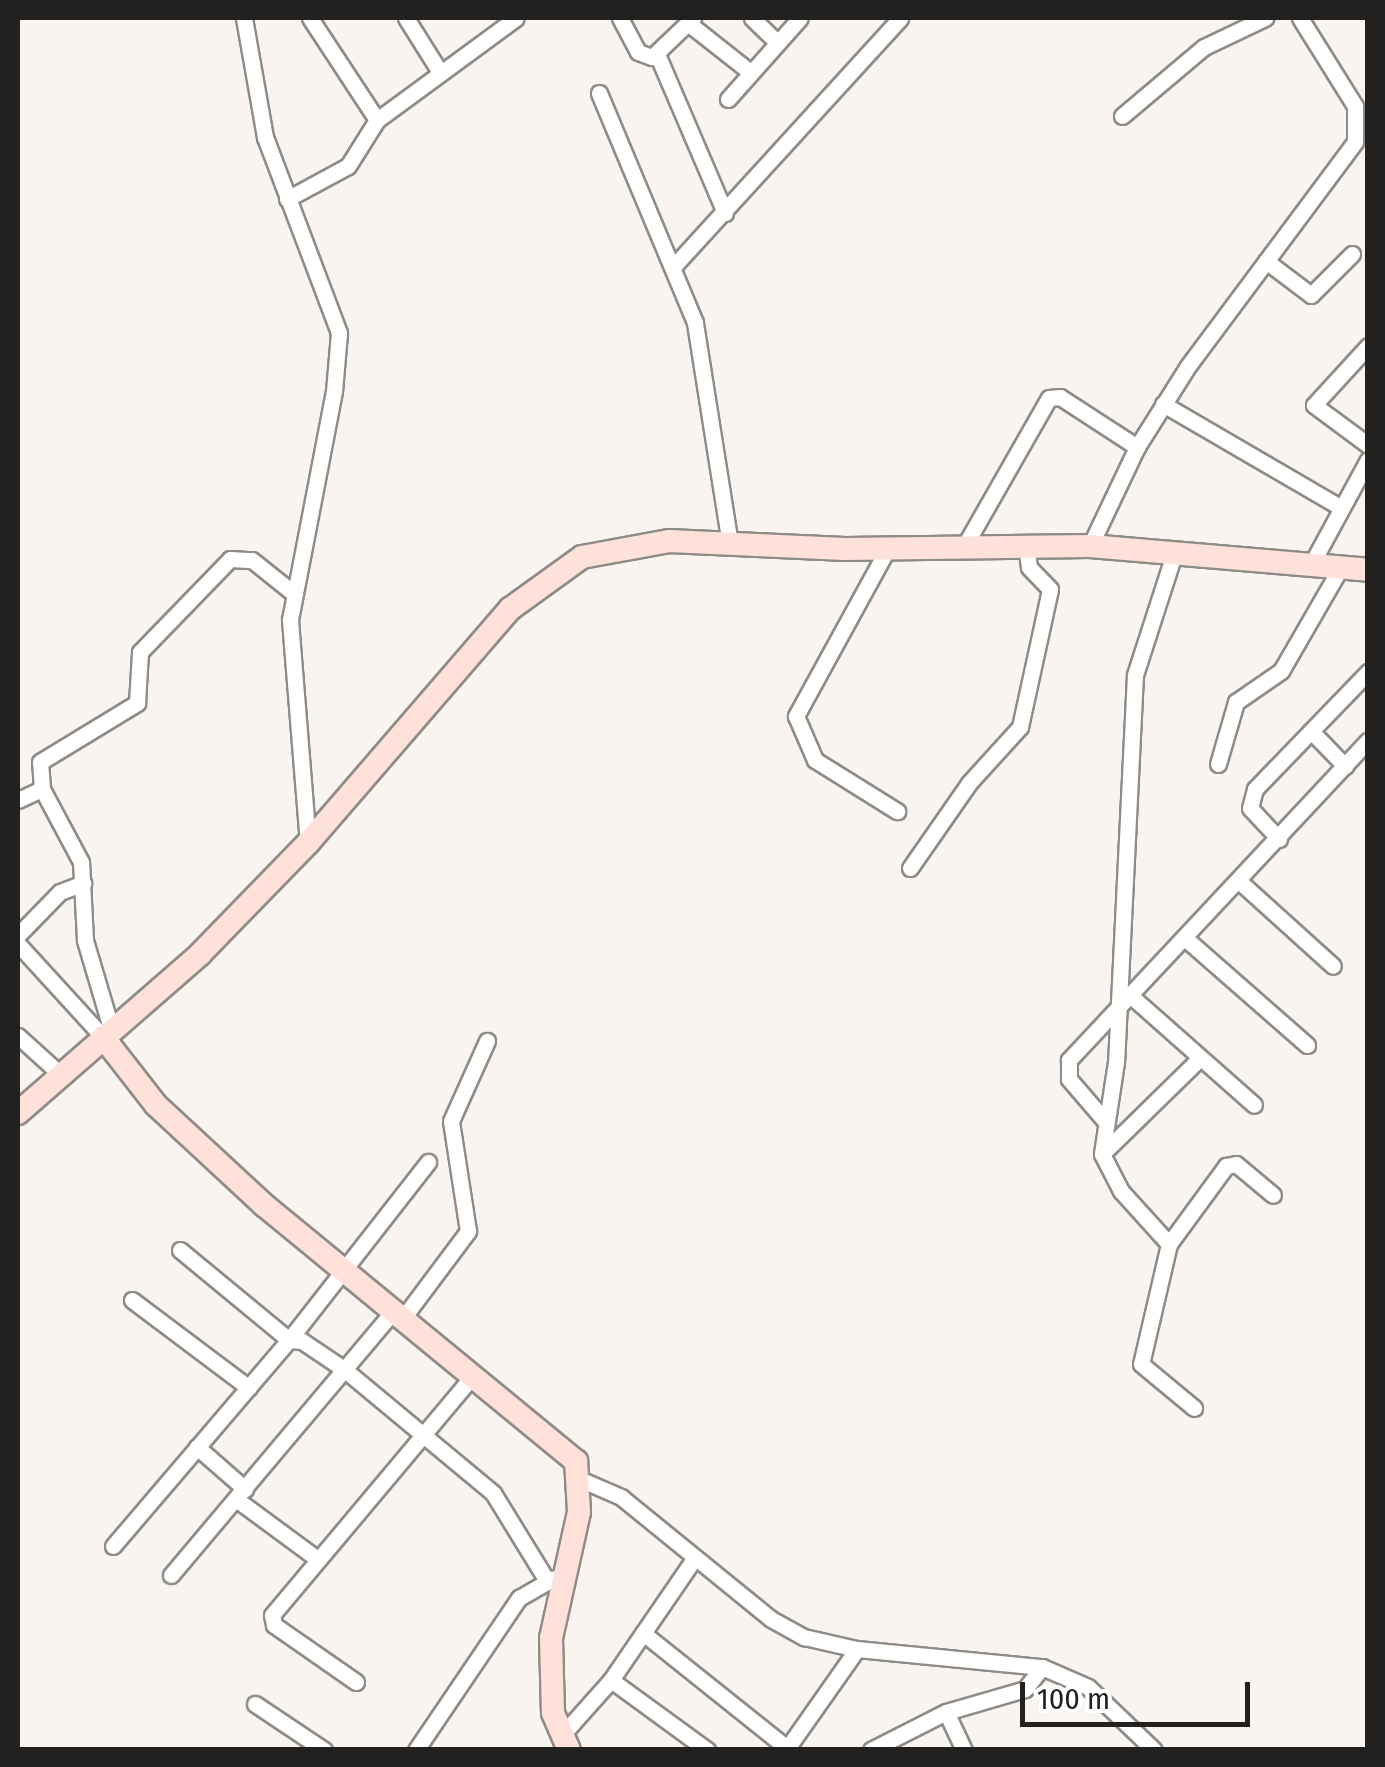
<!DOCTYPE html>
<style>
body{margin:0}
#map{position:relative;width:1385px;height:1767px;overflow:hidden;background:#f9f4ef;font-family:"Fira Sans Condensed",sans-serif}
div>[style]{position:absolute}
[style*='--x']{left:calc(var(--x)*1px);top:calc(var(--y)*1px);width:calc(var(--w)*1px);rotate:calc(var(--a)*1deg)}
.roads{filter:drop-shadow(2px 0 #8f8b87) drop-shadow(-2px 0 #8f8b87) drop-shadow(0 2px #8f8b87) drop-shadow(0 -2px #8f8b87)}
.street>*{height:15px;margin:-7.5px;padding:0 7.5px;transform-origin:7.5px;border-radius:7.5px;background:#fff}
.secondary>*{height:22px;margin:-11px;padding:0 11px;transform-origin:11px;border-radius:11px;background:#fee2da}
span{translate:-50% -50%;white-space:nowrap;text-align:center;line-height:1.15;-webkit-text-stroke:8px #fff;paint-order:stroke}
.frame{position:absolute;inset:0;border:20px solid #23211f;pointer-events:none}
.scale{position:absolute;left:1020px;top:1682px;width:230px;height:45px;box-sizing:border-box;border:5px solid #23211f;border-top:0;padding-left:12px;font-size:30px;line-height:35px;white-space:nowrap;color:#23211f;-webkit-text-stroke:8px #fff;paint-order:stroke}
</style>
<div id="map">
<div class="roads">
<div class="street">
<div style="--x:244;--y:18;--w:121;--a:80"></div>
<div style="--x:265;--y:137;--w:210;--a:69.3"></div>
<div style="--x:339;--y:333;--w:58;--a:94.9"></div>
<div style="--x:334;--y:391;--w:233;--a:100.9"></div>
<div style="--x:290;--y:620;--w:224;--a:85.4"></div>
<div style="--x:310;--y:18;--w:122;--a:56.7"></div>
<div style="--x:406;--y:18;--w:64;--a:57.8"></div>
<div style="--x:620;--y:18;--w:38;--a:62"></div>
<div style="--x:638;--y:52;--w:15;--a:20"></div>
<div style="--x:652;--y:57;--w:57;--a:-43.6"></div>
<div style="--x:752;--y:18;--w:35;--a:44"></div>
<div style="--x:688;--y:23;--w:79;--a:38.3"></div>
<div style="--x:657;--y:54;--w:173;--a:66.8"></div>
<div style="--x:599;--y:93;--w:249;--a:67.3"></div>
<div style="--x:695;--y:323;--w:223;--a:81"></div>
<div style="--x:728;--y:99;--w:108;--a:-48.4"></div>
<div style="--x:1122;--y:116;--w:107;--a:-40.1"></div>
<div style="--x:1204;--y:47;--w:68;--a:-25.4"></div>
<div style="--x:287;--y:199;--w:69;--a:-28.4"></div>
<div style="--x:348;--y:166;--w:54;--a:-57.8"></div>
<div style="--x:377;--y:120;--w:172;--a:-36.3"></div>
<div style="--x:1266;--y:261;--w:56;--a:37.1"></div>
<div style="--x:1311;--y:295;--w:58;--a:-45"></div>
<div style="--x:673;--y:267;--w:337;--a:-47.6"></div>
<div style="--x:1368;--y:346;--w:80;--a:132.5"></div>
<div style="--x:1314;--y:405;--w:67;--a:36.5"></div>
<div style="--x:1163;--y:404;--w:203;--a:30.2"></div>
<div style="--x:965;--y:545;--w:169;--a:-60.3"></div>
<div style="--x:1049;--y:398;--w:11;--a:-5"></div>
<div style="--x:1060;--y:397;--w:92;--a:33"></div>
<div style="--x:1090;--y:546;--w:110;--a:-64.6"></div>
<div style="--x:1137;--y:447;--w:96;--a:-57.8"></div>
<div style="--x:1188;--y:366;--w:279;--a:-53.3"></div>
<div style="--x:1355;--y:142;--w:36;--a:-90"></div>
<div style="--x:1355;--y:106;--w:104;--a:-122"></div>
<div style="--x:888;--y:548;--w:192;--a:118.7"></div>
<div style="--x:796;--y:716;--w:48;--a:66.6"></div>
<div style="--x:815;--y:760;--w:97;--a:31.9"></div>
<div style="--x:1175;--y:551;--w:130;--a:107.9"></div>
<div style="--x:1135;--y:675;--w:387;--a:92.8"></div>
<div style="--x:1116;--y:1062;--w:93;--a:98.7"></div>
<div style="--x:1102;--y:1154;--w:42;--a:62.8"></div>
<div style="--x:1121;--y:1191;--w:72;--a:47.8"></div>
<div style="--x:1169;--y:1244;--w:123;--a:103.1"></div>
<div style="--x:1141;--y:1364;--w:69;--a:39.7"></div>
<div style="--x:1312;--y:563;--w:117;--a:-61.5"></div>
<div style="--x:1311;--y:731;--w:49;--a:45.8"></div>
<div style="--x:1218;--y:764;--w:65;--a:-73.8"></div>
<div style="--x:1236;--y:702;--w:55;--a:-34.6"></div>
<div style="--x:1281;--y:671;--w:120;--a:-60"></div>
<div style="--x:18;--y:800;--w:26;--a:-25"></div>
<div style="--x:1279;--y:839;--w:42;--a:-133.1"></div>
<div style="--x:1250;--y:808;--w:20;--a:-75"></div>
<div style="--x:1255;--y:789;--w:163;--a:-46"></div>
<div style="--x:910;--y:868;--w:103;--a:-55.2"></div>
<div style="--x:969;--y:783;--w:76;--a:-47.7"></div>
<div style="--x:1020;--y:727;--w:141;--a:-77.7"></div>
<div style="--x:1050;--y:589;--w:30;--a:-134"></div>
<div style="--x:1029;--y:567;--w:22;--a:-98"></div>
<div style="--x:1240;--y:882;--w:125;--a:42.1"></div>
<div style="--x:18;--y:935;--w:60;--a:-45.7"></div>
<div style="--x:60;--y:892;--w:25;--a:-21"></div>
<div style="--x:1186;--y:939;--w:161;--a:41.2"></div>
<div style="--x:18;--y:944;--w:126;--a:47.6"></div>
<div style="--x:1131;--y:996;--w:164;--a:41.5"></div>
<div style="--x:111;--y:1028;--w:92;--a:-106.5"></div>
<div style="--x:85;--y:940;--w:78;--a:-92.9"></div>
<div style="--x:81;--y:862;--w:83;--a:-118.1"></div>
<div style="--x:42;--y:789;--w:27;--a:-94"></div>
<div style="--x:40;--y:762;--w:114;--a:-31.3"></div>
<div style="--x:137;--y:703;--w:51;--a:-86.6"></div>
<div style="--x:140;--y:652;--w:129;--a:-45.9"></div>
<div style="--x:230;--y:559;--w:22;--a:3"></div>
<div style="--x:252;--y:560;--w:53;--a:38.8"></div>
<div style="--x:18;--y:1036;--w:57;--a:42.1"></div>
<div style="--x:1106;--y:1122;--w:57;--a:-130.7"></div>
<div style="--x:1069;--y:1079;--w:19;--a:-90"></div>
<div style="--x:1069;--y:1060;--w:437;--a:-46.9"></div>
<div style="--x:1102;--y:1154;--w:136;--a:-44.4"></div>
<div style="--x:1169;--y:1244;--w:97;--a:-53.8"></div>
<div style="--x:1226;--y:1166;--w:10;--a:-11"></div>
<div style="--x:1236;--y:1164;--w:48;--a:40"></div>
<div style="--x:180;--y:1250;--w:141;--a:39.5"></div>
<div style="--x:289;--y:1340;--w:13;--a:4"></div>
<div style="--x:302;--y:1341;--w:52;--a:34"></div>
<div style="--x:345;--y:1370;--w:192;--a:39.7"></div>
<div style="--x:493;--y:1493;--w:101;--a:58.4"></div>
<div style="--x:132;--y:1300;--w:146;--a:36.9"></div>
<div style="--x:403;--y:1318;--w:109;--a:-53.2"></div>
<div style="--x:468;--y:1231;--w:111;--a:-98.8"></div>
<div style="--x:451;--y:1121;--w:88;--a:-65.8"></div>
<div style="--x:197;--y:1447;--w:64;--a:41.2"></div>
<div style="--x:582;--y:1480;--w:43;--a:23.6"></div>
<div style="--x:621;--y:1497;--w:193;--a:39.1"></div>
<div style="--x:771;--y:1619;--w:38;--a:29"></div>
<div style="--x:804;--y:1637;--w:54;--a:12.8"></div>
<div style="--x:857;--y:1649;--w:186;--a:5.6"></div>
<div style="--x:1042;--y:1667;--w:50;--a:23.5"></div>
<div style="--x:1088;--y:1687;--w:91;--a:43.7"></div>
<div style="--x:236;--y:1499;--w:99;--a:36.4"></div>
<div style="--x:113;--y:1546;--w:271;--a:-49.5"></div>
<div style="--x:289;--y:1340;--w:226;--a:-52"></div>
<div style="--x:171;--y:1575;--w:346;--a:-49.9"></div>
<div style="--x:643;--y:1633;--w:184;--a:38.6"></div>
<div style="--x:611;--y:1680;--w:119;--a:36.1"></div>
<div style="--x:356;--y:1682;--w:100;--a:-145.2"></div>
<div style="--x:274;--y:1625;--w:10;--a:-101"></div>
<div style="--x:272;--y:1615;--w:314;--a:-50"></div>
<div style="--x:255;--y:1704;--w:83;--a:33.7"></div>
<div style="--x:946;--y:1712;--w:42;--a:64.7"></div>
<div style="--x:561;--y:1736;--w:75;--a:-48.2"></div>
<div style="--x:611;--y:1680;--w:147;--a:-55.6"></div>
<div style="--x:416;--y:1750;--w:184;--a:-55.9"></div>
<div style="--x:519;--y:1598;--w:39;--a:-30"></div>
<div style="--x:786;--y:1750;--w:123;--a:-54.9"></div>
<div style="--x:871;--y:1750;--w:84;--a:-26.9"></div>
<div style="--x:946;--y:1712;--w:82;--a:-16.2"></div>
<div style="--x:1025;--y:1689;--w:28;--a:-52"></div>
</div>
<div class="secondary">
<div style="--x:103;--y:1037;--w:86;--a:52.1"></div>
<div style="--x:156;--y:1105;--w:147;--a:42.8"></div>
<div style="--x:264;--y:1205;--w:404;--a:39.4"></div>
<div style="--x:576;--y:1461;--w:51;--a:86.6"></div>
<div style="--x:579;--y:1512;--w:129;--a:102.5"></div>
<div style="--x:551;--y:1638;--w:75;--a:88.5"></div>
<div style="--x:553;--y:1713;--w:40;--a:66.6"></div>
<div style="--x:18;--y:1113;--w:242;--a:-41.1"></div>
<div style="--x:200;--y:954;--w:155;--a:-45.8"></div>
<div style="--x:308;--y:843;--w:309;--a:-49.2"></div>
<div style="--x:510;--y:609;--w:89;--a:-35.8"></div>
<div style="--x:582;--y:557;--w:88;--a:-10.4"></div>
<div style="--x:669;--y:541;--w:176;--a:2.6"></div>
<div style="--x:845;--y:549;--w:245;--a:-0.7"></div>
<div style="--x:1090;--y:546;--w:279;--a:4.9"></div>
</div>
</div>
<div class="frame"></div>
<div class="scale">100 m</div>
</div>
